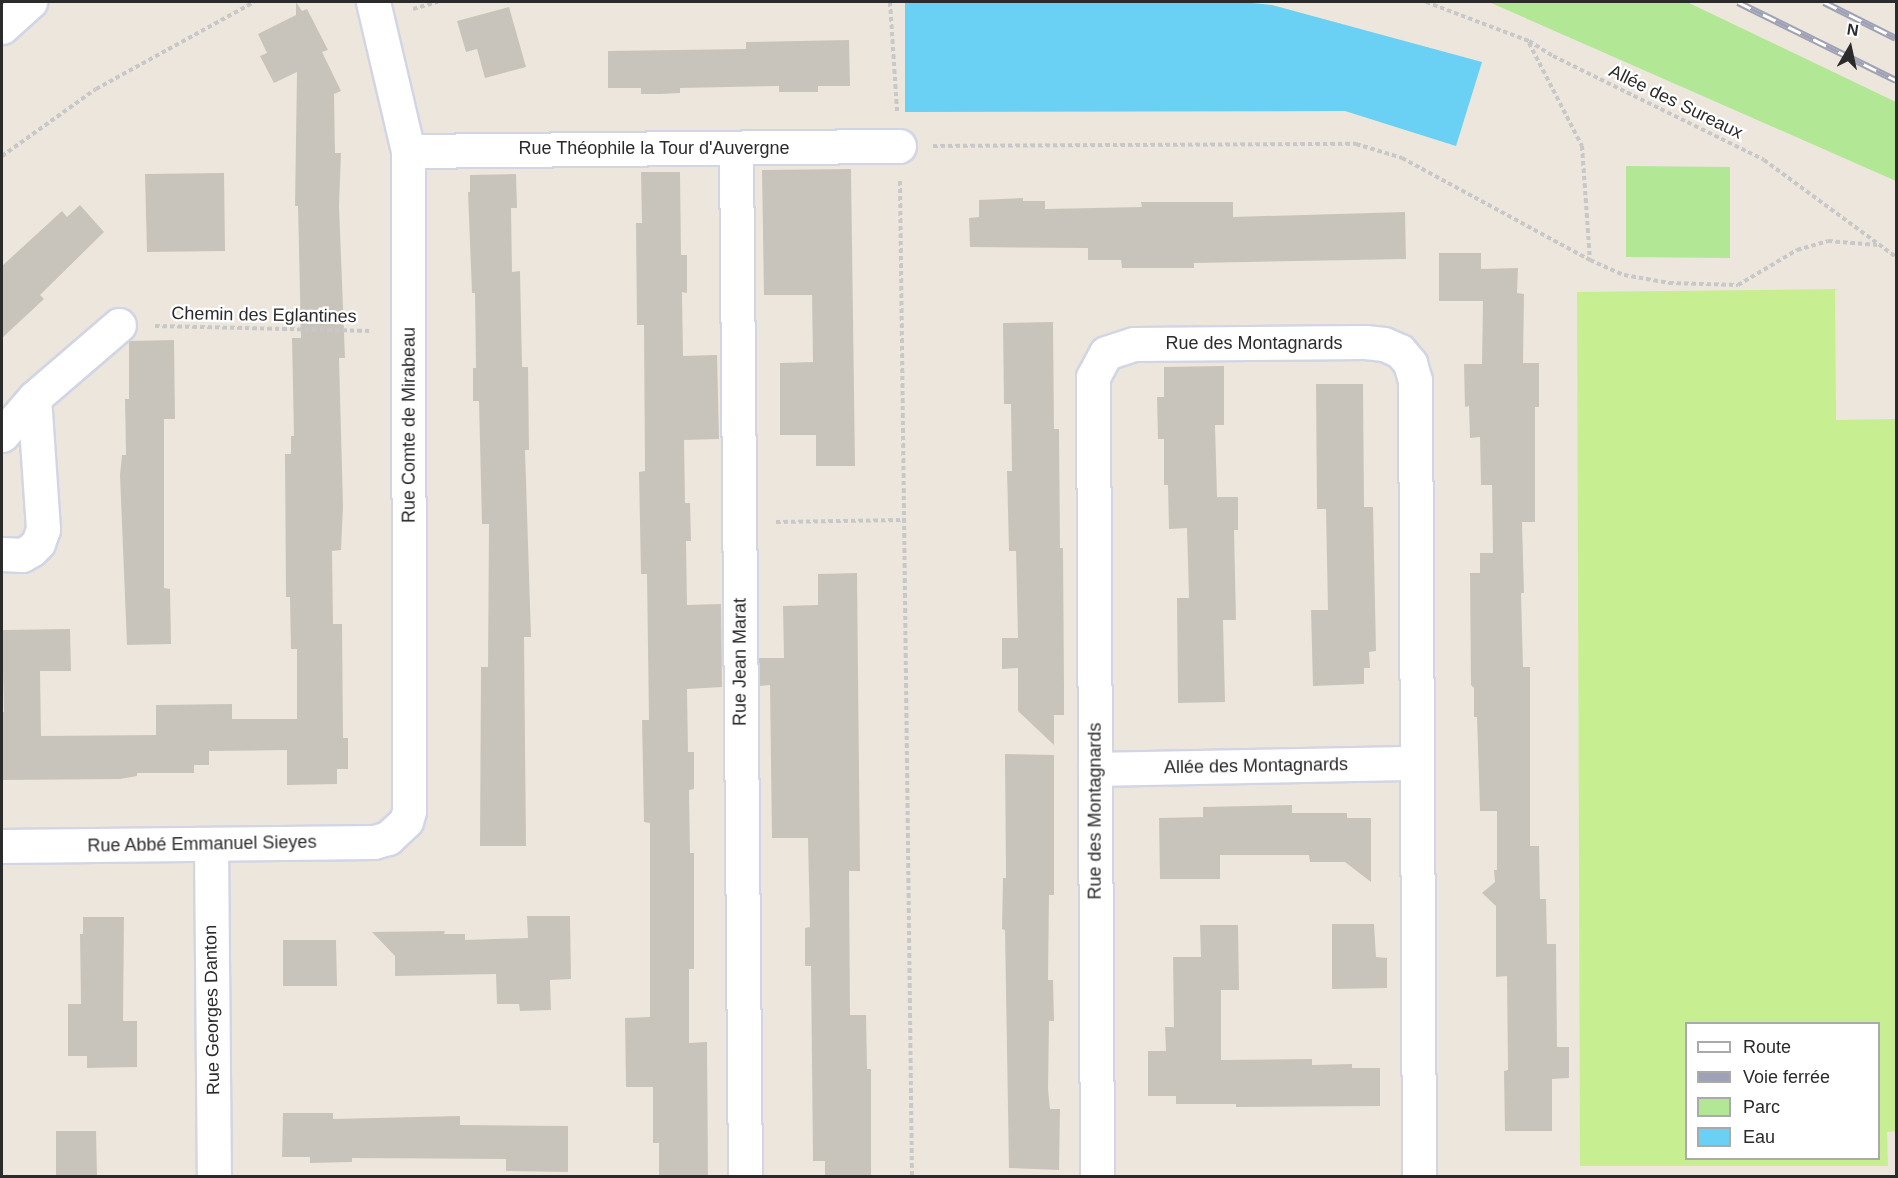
<!DOCTYPE html>
<meta charset="utf-8">
<style>
body{margin:0}
#map{position:relative;width:1898px;height:1178px;overflow:hidden;background:#ede6dc;font-family:Helvetica,sans-serif}
div>[style]{position:absolute}
[style*='--x']{left:calc(var(--x)*1px);top:calc(var(--y)*1px);width:calc(var(--w)*1px);rotate:calc(var(--a)*1deg)}
.green>*{inset:0;background:#b2e796}
.pitch>*{inset:0;background:#c7ee91}
.water>*{inset:0;background:#6ad0f4}
.building>*{inset:0;background:#c9c4bb}
.path>*{height:4px;margin-top:-2px;transform-origin:0;background:repeating-linear-gradient(90deg,#c8c8c8 0 4.5px,transparent 0 7.5px)}
.roads{filter:drop-shadow(2px 0 #d2d5e4) drop-shadow(-2px 0 #d2d5e4) drop-shadow(0 2px #d2d5e4) drop-shadow(0 -2px #d2d5e4)}
.minor>*{height:33px;margin:-16.5px;padding:0 16.5px;transform-origin:16.5px;border-radius:16.5px;background:#fff}
.rail>*{height:7px;margin-top:-3.5px;transform-origin:0;background:repeating-linear-gradient(90deg,#fff 0 14px,#9fa2b6 0 28px);box-sizing:border-box;border-block:2px solid #9fa2b6}
span{translate:-50% -50%;white-space:nowrap;text-align:center;line-height:1.15;-webkit-text-stroke:4.5px #fff;paint-order:stroke}
.street-label{font-size:18px;color:#2b2b2b}
.frame{position:absolute;inset:0;border:3px solid #2b2b2b;pointer-events:none}
.legend{position:absolute;left:1685px;top:1022px;width:195px;height:138px;box-sizing:border-box;background:#fff;border:2px solid #aaa;margin:0;padding:8px 10px;list-style:none;font-size:18px;color:#2b2b2b}
.legend li{display:flex;align-items:center;gap:12px;height:30px}
.legend b{width:30px;border:2px solid #aaa}
.north{position:absolute;left:1820px;top:18px;width:60px;height:60px;-webkit-text-stroke:4px #fff;paint-order:stroke;rotate:9deg;font-size:16px;font-weight:700;line-height:24px;text-align:center;color:#2b2b2b}
.north::after{content:'';display:block;margin:auto;width:21px;height:27px;background:#2b2b2b;clip-path:polygon(50% 0,100% 100%,50% 72%,0 100%)}
</style>
<div id="map">
<div class="green">
<div style="clip-path:polygon(1489px 2px,1687px 2px,1896px 102px,1896px 181px)"></div>
<div style="clip-path:polygon(1626px 166px,1730px 167px,1730px 258px,1626px 257px)"></div>
</div>
<div class="pitch">
<div style="clip-path:polygon(evenodd,1839px 289px,1835px 290px,1836px 420px,1896px 419px,1896px 1131px,1887px 1132px,1888px 1166px,1580px 1166px,1577px 292px,1839px 289px,1686px 1024px,1878px 1024px,1878px 1158px,1686px 1158px,1686px 1024px)"></div>
</div>
<div class="water">
<div style="clip-path:polygon(905px 2px,1242px 2px,1272px 5px,1482px 62px,1456px 146px,1345px 111px,905px 112px)"></div>
</div>
<div class="building">
<div style="clip-path:polygon(296px 2px,302px 11px,307px 9px,328px 50px,322px 52px,341px 91px,334px 94px,335px 153px,341px 153px,339px 206px,345px 358px,339px 358px,343px 506px,341px 550px,332px 551px,333px 624px,342px 624px,343px 738px,348px 738px,348px 769px,337px 769px,337px 784px,287px 785px,287px 750px,209px 751px,209px 765px,194px 765px,194px 773px,137px 773px,137px 776px,120px 779px,2px 780px,2px 712px,4px 712px,2px 630px,70px 629px,71px 671px,40px 671px,41px 736px,156px 735px,156px 705px,232px 704px,232px 719px,297px 719px,297px 649px,291px 649px,290px 597px,286px 597px,285px 454px,291px 454px,291px 436px,294px 436px,292px 338px,301px 338px,298px 206px,295px 206px,297px 72px,274px 83px,260px 56px,267px 53px,258px 34px,296px 15px)"></div>
<div style="clip-path:polygon(509px 7px,526px 67px,485px 78px,477px 49px,466px 52px,457px 21px)"></div>
<div style="clip-path:polygon(849px 40px,850px 86px,818px 86px,818px 92px,779px 92px,779px 86px,680px 88px,680px 93px,660px 94px,641px 94px,641px 88px,608px 88px,608px 51px,746px 49px,746px 42px)"></div>
<div style="clip-path:polygon(851px 169px,855px 466px,816px 466px,816px 435px,780px 435px,780px 363px,813px 362px,812px 295px,764px 295px,762px 170px)"></div>
<div style="clip-path:polygon(641px 172px,680px 172px,681px 255px,687px 255px,687px 293px,682px 292px,683px 356px,717px 355px,719px 439px,684px 440px,685px 503px,690px 503px,691px 541px,686px 541px,687px 605px,721px 604px,722px 687px,687px 689px,688px 752px,694px 752px,694px 789px,689px 790px,690px 853px,694px 853px,694px 969px,689px 969px,689px 1043px,707px 1042px,708px 1176px,659px 1176px,659px 1143px,653px 1143px,653px 1087px,626px 1087px,625px 1018px,650px 1017px,650px 823px,644px 822px,642px 720px,649px 720px,647px 574px,641px 574px,639px 472px,645px 471px,644px 325px,637px 325px,636px 223px,642px 223px)"></div>
<div style="clip-path:polygon(224px 173px,225px 251px,147px 252px,145px 174px)"></div>
<div style="clip-path:polygon(516px 174px,517px 208px,511px 208px,512px 272px,520px 271px,522px 367px,528px 367px,529px 450px,525px 450px,531px 637px,524px 637px,526px 846px,480px 846px,481px 667px,488px 667px,489px 524px,482px 524px,479px 401px,473px 401px,473px 368px,476px 368px,475px 293px,472px 293px,468px 192px,470px 192px,470px 175px)"></div>
<div style="clip-path:polygon(1023px 198px,1023px 201px,1045px 201px,1045px 209px,1142px 207px,1141px 202px,1233px 202px,1233px 217px,1405px 212px,1406px 259px,1194px 263px,1194px 268px,1122px 268px,1121px 260px,1088px 260px,1088px 248px,970px 247px,969px 218px,979px 217px,979px 200px)"></div>
<div style="clip-path:polygon(80px 205px,104px 232px,40px 295px,44px 299px,2px 338px,2px 266px,62px 211px,67px 217px)"></div>
<div style="clip-path:polygon(1439px 253px,1481px 253px,1481px 269px,1518px 268px,1517px 293px,1524px 294px,1523px 363px,1539px 363px,1539px 407px,1535px 407px,1535px 522px,1522px 522px,1524px 593px,1521px 593px,1523px 667px,1530px 667px,1530px 846px,1539px 846px,1540px 899px,1546px 899px,1547px 944px,1556px 944px,1557px 1047px,1569px 1047px,1569px 1078px,1552px 1079px,1552px 1131px,1505px 1131px,1504px 1071px,1508px 1070px,1507px 976px,1496px 977px,1496px 906px,1482px 893px,1495px 882px,1494px 870px,1497px 870px,1497px 811px,1480px 811px,1477px 717px,1474px 717px,1474px 688px,1471px 685px,1470px 573px,1480px 573px,1480px 553px,1493px 553px,1492px 485px,1481px 485px,1480px 437px,1470px 438px,1469px 406px,1465px 407px,1464px 364px,1482px 364px,1483px 301px,1439px 301px)"></div>
<div style="clip-path:polygon(1053px 322px,1054px 429px,1059px 429px,1060px 548px,1063px 548px,1064px 687px,1064px 715px,1054px 715px,1054px 745px,1018px 711px,1018px 668px,1002px 669px,1002px 638px,1018px 638px,1016px 551px,1009px 551px,1007px 471px,1012px 471px,1011px 404px,1004px 404px,1003px 323px)"></div>
<div style="clip-path:polygon(174px 340px,175px 419px,164px 419px,164px 588px,170px 589px,171px 644px,127px 645px,120px 475px,122px 455px,126px 455px,125px 399px,129px 399px,129px 341px)"></div>
<div style="clip-path:polygon(1224px 366px,1224px 425px,1215px 425px,1217px 497px,1238px 497px,1238px 530px,1234px 530px,1236px 620px,1223px 620px,1225px 702px,1178px 703px,1177px 598px,1189px 598px,1187px 528px,1169px 529px,1168px 485px,1164px 485px,1164px 439px,1158px 439px,1157px 397px,1164px 397px,1164px 367px)"></div>
<div style="clip-path:polygon(1316px 384px,1363px 384px,1364px 507px,1373px 507px,1376px 651px,1369px 652px,1370px 668px,1364px 668px,1364px 684px,1313px 686px,1311px 610px,1328px 610px,1326px 509px,1317px 509px)"></div>
<div style="clip-path:polygon(857px 573px,860px 871px,849px 871px,850px 1015px,866px 1015px,867px 1069px,871px 1069px,871px 1176px,825px 1176px,825px 1161px,813px 1161px,811px 966px,805px 966px,805px 928px,810px 927px,808px 838px,772px 838px,770px 685px,759px 686px,759px 658px,784px 658px,783px 606px,818px 605px,818px 574px)"></div>
<div style="clip-path:polygon(1005px 754px,1054px 755px,1054px 895px,1049px 895px,1048px 980px,1053px 980px,1054px 1021px,1049px 1021px,1048px 1089px,1050px 1109px,1060px 1109px,1059px 1170px,1009px 1168px,1005px 930px,1002px 929px,1003px 878px,1006px 878px)"></div>
<div style="clip-path:polygon(1292px 805px,1292px 813px,1347px 813px,1347px 818px,1371px 818px,1371px 882px,1345px 862px,1310px 862px,1309px 855px,1220px 855px,1220px 879px,1160px 879px,1159px 818px,1203px 817px,1203px 807px)"></div>
<div style="clip-path:polygon(527px 916px,570px 916px,571px 979px,550px 980px,551px 1010px,520px 1011px,519px 1004px,497px 1004px,496px 974px,395px 976px,395px 956px,372px 932px,445px 931px,444px 934px,465px 934px,465px 940px,528px 938px)"></div>
<div style="clip-path:polygon(83px 917px,124px 917px,123px 1021px,137px 1021px,137px 1067px,87px 1068px,87px 1056px,68px 1056px,68px 1004px,81px 1004px,80px 934px,83px 934px)"></div>
<div style="clip-path:polygon(1332px 924px,1374px 924px,1376px 957px,1387px 958px,1387px 988px,1332px 989px)"></div>
<div style="clip-path:polygon(1200px 925px,1238px 925px,1239px 990px,1221px 990px,1221px 1060px,1312px 1059px,1312px 1065px,1352px 1064px,1352px 1068px,1380px 1068px,1380px 1106px,1236px 1107px,1236px 1104px,1176px 1104px,1176px 1096px,1148px 1096px,1148px 1051px,1166px 1051px,1165px 1027px,1174px 1027px,1173px 957px,1201px 957px)"></div>
<div style="clip-path:polygon(283px 940px,336px 940px,337px 986px,283px 986px)"></div>
<div style="clip-path:polygon(283px 1113px,333px 1113px,333px 1119px,460px 1116px,460px 1125px,568px 1126px,568px 1172px,506px 1171px,506px 1159px,352px 1158px,352px 1162px,310px 1163px,310px 1157px,282px 1157px)"></div>
<div style="clip-path:polygon(56px 1131px,96px 1131px,97px 1176px,56px 1176px)"></div>
</div>
<div class="path">
<div style="--x:890;--y:2;--w:109;--a:86.3"></div>
<div style="--x:1426;--y:2;--w:110;--a:20.7"></div>
<div style="--x:1529;--y:41;--w:28;--a:32"></div>
<div style="--x:1553;--y:56;--w:235;--a:26.2"></div>
<div style="--x:1764;--y:160;--w:164;--a:36.3"></div>
<div style="--x:413;--y:9;--w:26;--a:-16"></div>
<div style="--x:1529;--y:43;--w:116;--a:62.8"></div>
<div style="--x:1582;--y:146;--w:113;--a:86"></div>
<div style="--x:933;--y:146;--w:423;--a:-0.3"></div>
<div style="--x:1356;--y:144;--w:48;--a:16.9"></div>
<div style="--x:1402;--y:158;--w:214;--a:28.5"></div>
<div style="--x:1590;--y:260;--w:37;--a:24"></div>
<div style="--x:1624;--y:275;--w:46;--a:10.1"></div>
<div style="--x:1669;--y:283;--w:69;--a:1.7"></div>
<div style="--x:1738;--y:285;--w:69;--a:-30.7"></div>
<div style="--x:1797;--y:250;--w:32;--a:-16"></div>
<div style="--x:1828;--y:241;--w:50;--a:4.6"></div>
<div style="--x:2;--y:156;--w:115;--a:-35.5"></div>
<div style="--x:96;--y:89;--w:180;--a:-28.8"></div>
<div style="--x:900;--y:181;--w:995;--a:89.31"></div>
<div style="--x:155;--y:326;--w:217;--a:1.3"></div>
<div style="--x:776;--y:522;--w:128;--a:-0.9"></div>
</div>
<div class="roads">
<div class="minor">
<div style="--x:2;--y:27;--w:38;--a:-42"></div>
<div style="--x:736;--y:148;--w:1028;--a:89.5"></div>
<div style="--x:408;--y:151;--w:491;--a:-0.6"></div>
<div style="--x:2;--y:435;--w:49;--a:-49.1"></div>
<div style="--x:34;--y:398;--w:112;--a:-40.7"></div>
<div style="--x:2;--y:554;--w:20;--a:3"></div>
<div style="--x:22;--y:555;--w:10;--a:-29"></div>
<div style="--x:31;--y:550;--w:10;--a:-45"></div>
<div style="--x:38;--y:543;--w:15;--a:-70"></div>
<div style="--x:43;--y:529;--w:131;--a:-93.9"></div>
<div style="--x:1095;--y:769;--w:322;--a:-1.1"></div>
<div style="--x:211;--y:844;--w:332;--a:89.5"></div>
<div style="--x:2;--y:846;--w:372;--a:-0.6"></div>
<div style="--x:374;--y:842;--w:15;--a:-16"></div>
<div style="--x:388;--y:838;--w:25;--a:-43"></div>
<div style="--x:406;--y:821;--w:10;--a:-73"></div>
<div style="--x:409;--y:811;--w:660;--a:-90.09"></div>
<div style="--x:408;--y:151;--w:153;--a:-103.2"></div>
<div style="--x:1097;--y:1176;--w:799;--a:-90.29"></div>
<div style="--x:1093;--y:377;--w:27;--a:-62"></div>
<div style="--x:1106;--y:353;--w:29;--a:-18"></div>
<div style="--x:1134;--y:344;--w:231;--a:-0.5"></div>
<div style="--x:1365;--y:342;--w:19;--a:6"></div>
<div style="--x:1384;--y:344;--w:17;--a:24"></div>
<div style="--x:1400;--y:351;--w:16;--a:50"></div>
<div style="--x:1410;--y:363;--w:18;--a:74"></div>
<div style="--x:1415;--y:380;--w:796;--a:89.71"></div>
</div>
</div>
<div class="rail">
<div style="--x:1738;--y:2;--w:176;--a:26.3"></div>
<div style="--x:1824;--y:2;--w:80;--a:26.6"></div>
</div>
<div class="street-label">
<span style="left:1676px;top:102px;rotate:26deg">Allée des Sureaux</span>
<span style="left:654px;top:148px">Rue Théophile la Tour d'Auvergne</span>
<span style="left:264px;top:315px;rotate:1deg">Chemin des Eglantines</span>
<span style="left:1254px;top:343px">Rue des Montagnards</span>
<span style="left:409px;top:425px;rotate:-90deg">Rue Comte de Mirabeau</span>
<span style="left:740px;top:662px;rotate:-90deg">Rue Jean Marat</span>
<span style="left:1256px;top:766px;rotate:-1deg">Allée des Montagnards</span>
<span style="left:1095px;top:811px;rotate:-90deg">Rue des Montagnards</span>
<span style="left:202px;top:844px;rotate:-1deg">Rue Abbé Emmanuel Sieyes</span>
<span style="left:212px;top:1010px;rotate:-91deg">Rue Georges Danton</span>
</div>
<div class="frame"></div>
<ul class="legend">
<li><b style="height:8px;background:#fff"></b>Route</li>
<li><b style="height:8px;background:#9fa2b6"></b>Voie ferrée</li>
<li><b style="height:16px;background:#b2e796"></b>Parc</li>
<li><b style="height:16px;background:#6ad0f4"></b>Eau</li>
</ul>
<div class="north">N</div>
</div>
